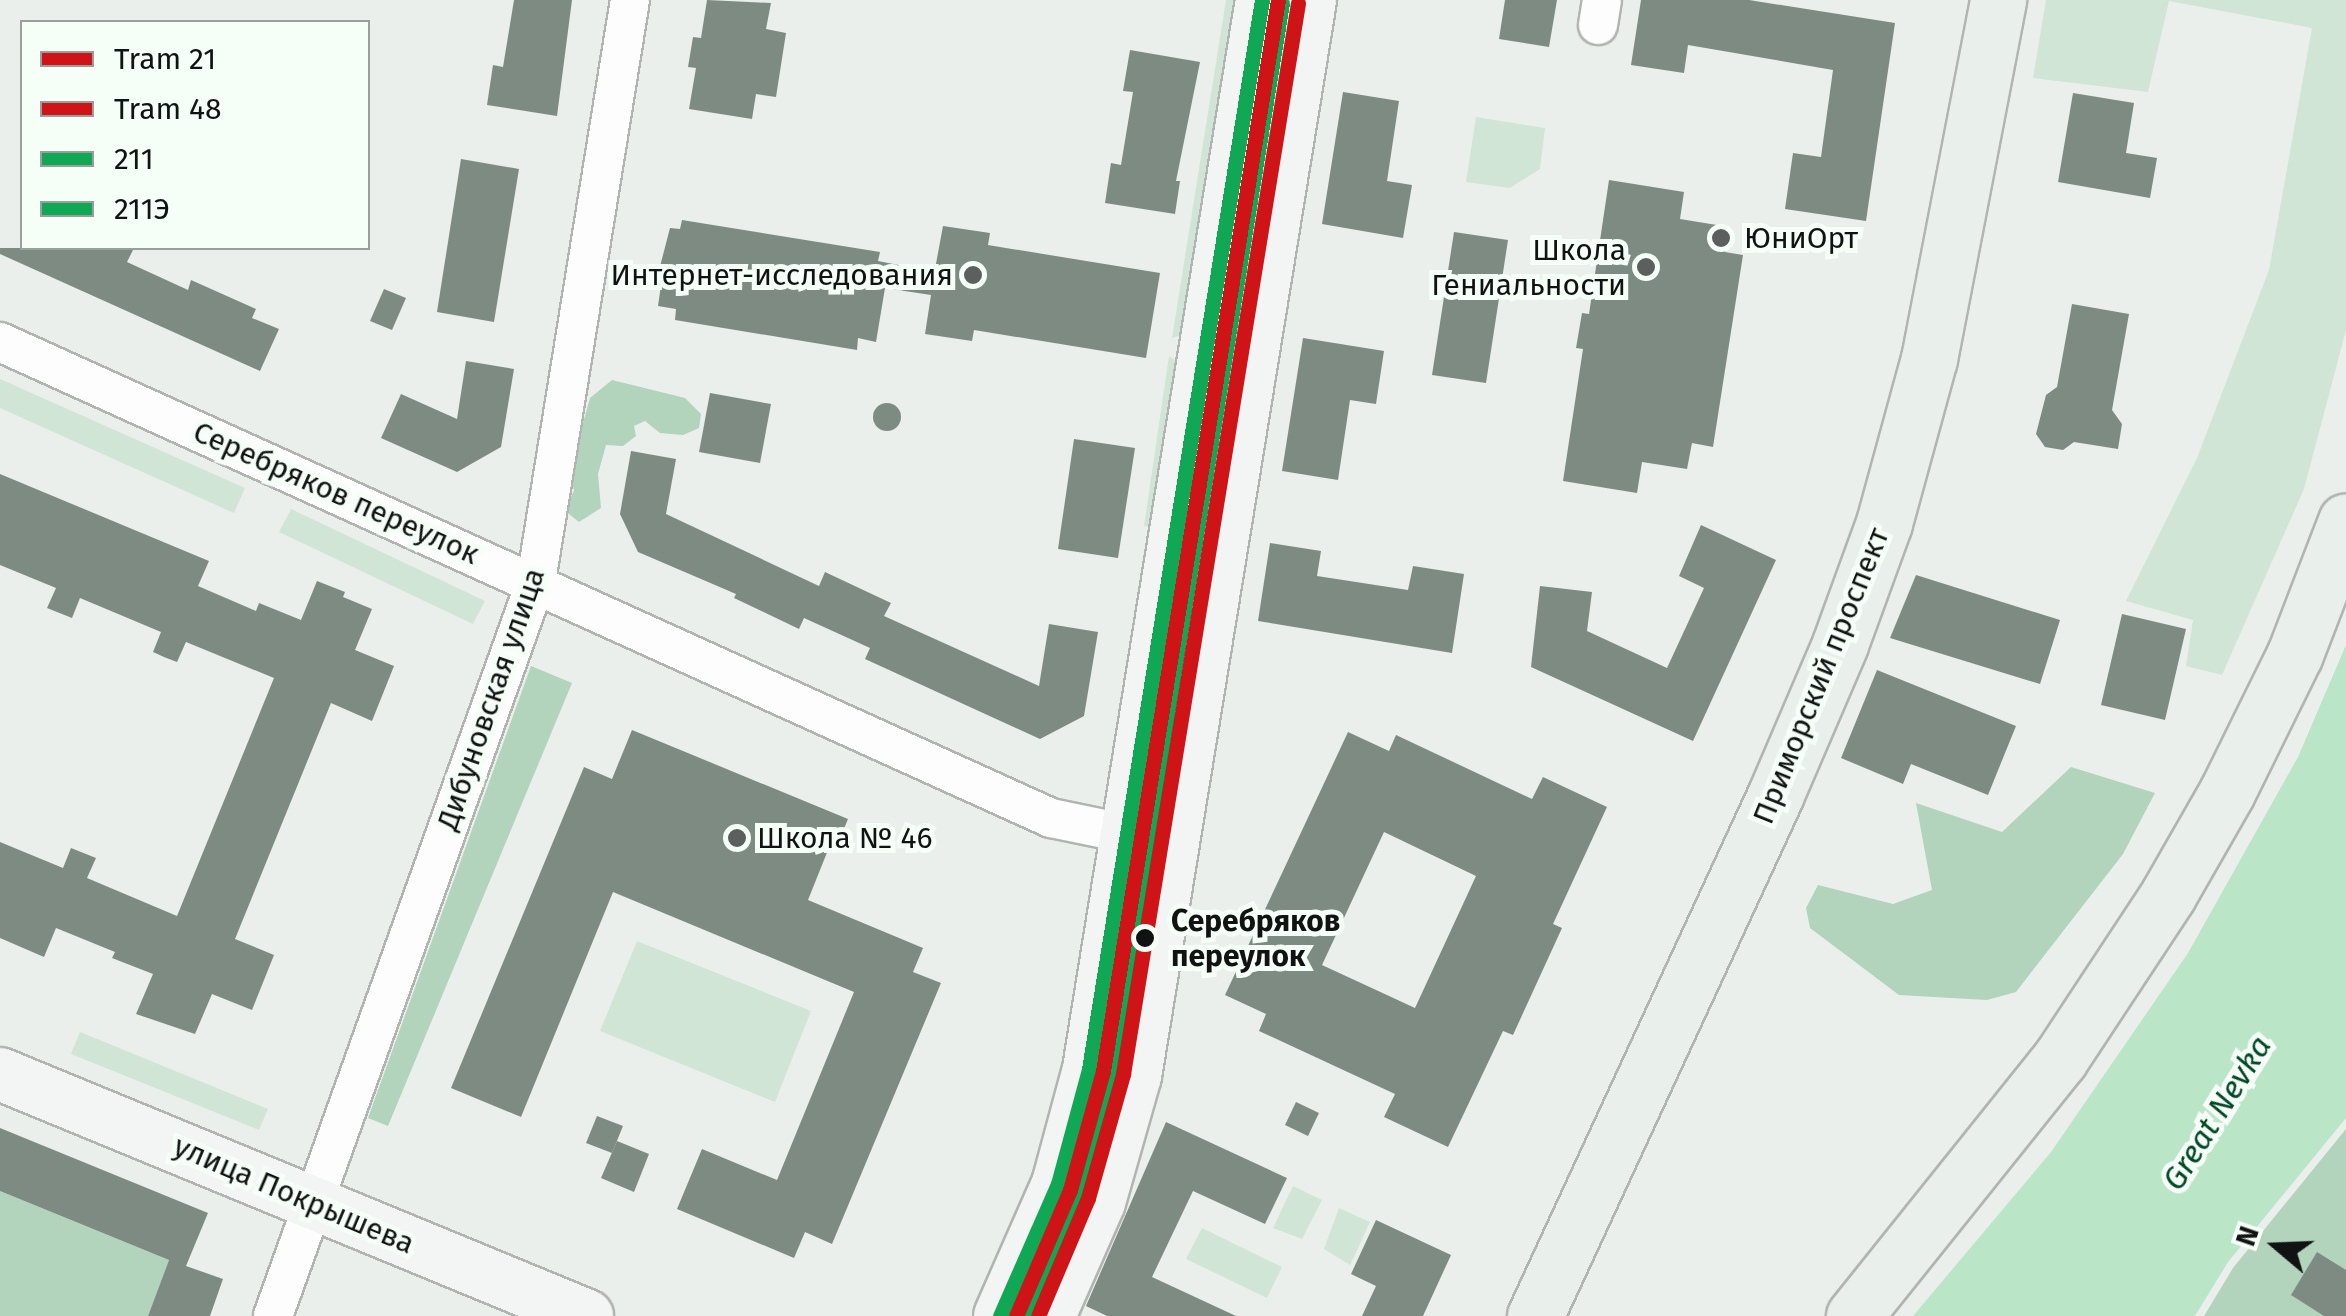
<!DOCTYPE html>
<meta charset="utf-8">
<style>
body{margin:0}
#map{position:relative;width:2346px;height:1316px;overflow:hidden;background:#eaefeb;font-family:"Fira Sans",sans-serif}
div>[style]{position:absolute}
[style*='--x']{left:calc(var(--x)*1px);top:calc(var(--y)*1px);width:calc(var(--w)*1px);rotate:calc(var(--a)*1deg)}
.green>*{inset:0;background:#d0e5d6}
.forest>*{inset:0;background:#b2d3bc}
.water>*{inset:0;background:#bbe5c7}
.building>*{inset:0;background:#7e8b83}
.round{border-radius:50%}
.roads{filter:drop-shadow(2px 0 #b1b4b1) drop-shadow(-2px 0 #b1b4b1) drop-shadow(0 2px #b1b4b1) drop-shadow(0 -2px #b1b4b1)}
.street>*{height:38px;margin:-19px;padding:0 19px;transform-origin:19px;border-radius:19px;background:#fcfdfc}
.secondary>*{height:52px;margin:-26px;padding:0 26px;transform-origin:26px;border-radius:26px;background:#f2f5f4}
.primary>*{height:55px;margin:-27.5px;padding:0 27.5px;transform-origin:27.5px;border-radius:27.5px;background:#e9efeb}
.bus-1>*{height:15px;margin:-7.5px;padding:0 7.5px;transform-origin:7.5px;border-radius:7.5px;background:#10a855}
.bus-2>*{height:15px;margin:-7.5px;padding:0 7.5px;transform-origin:7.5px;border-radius:7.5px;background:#10a855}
.tram-1>*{height:15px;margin:-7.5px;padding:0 7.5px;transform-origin:7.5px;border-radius:7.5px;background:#ce1417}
.tram-2>*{height:15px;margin:-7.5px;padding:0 7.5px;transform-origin:7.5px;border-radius:7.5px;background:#ce1417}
.dots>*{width:28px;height:28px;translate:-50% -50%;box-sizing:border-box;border:5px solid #f5fef7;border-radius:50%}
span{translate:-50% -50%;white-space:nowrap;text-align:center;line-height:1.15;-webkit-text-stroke:10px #f5fef7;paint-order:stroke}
.poi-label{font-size:30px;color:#101311}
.left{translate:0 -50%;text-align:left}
.right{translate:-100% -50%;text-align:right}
.street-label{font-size:30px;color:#101311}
.stop-label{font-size:30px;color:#101311;font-weight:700}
.water-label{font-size:32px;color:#004723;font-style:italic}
.legend{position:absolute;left:20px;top:20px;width:350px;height:230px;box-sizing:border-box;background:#f5fef7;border:2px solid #99a09b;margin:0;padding:12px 18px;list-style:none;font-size:30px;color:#101311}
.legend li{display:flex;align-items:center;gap:20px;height:50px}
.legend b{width:50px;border:2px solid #99a09b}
.north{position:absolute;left:2226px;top:1196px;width:100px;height:100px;-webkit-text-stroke:8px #f5fef7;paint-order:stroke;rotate:289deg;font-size:28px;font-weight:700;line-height:40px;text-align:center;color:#101311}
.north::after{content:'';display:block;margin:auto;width:35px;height:45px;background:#101311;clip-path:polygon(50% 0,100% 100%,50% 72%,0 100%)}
</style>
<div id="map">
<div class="green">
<div style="clip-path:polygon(1226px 0,1249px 0,1185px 334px,1172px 338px)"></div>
<div style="clip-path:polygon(2046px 0,2346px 0,2346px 330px,2304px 489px,2222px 675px,2186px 666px,2193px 620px,2126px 601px,2197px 458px,2269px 270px,2312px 28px,2169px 1px,2148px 92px,2033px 78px)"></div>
<div style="clip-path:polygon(1476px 117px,1545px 128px,1540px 169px,1510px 188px,1466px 182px)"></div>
<div style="clip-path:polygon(1169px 356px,1179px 363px,1164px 529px,1144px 526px)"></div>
<div style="clip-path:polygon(0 379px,245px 488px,234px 513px,0 408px)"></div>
<div style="clip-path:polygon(291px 509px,485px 601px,473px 624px,279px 532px)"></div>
<div style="clip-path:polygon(637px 941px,811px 1011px,775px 1102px,600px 1031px)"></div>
<div style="clip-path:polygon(80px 1032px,268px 1109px,259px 1130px,71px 1054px)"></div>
<div style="clip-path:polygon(1293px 1186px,1322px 1200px,1302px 1239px,1273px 1228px)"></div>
<div style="clip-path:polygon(1339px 1208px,1370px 1222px,1350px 1265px,1324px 1249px)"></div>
<div style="clip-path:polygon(1202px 1228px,1282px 1267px,1267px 1298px,1186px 1259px)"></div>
</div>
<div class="forest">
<div style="clip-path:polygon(612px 380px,685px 398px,701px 414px,699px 428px,683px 435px,660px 433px,645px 421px,634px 426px,636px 436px,623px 446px,606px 445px,598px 474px,601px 508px,579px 522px,564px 510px,574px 491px,570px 470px,590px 398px)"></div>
<div style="clip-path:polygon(531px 666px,572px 683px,388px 1126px,368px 1118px)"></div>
<div style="clip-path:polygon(2071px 767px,2155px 793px,2123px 854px,2016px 992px,1987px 1000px,1899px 995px,1810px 928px,1806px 908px,1818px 885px,1893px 904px,1932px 890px,1916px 803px,2002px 832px)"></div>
<div style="clip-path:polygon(2346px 1129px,2346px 1316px,2204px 1316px,2233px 1268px)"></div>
<div style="clip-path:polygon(0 1191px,169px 1260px,148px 1316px,0 1316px)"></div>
</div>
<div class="water">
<div style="clip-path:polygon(2346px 645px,2346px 1118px,2228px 1262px,2195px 1316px,1913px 1316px,2051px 1152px,2188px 953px,2298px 757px)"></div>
</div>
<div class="building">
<div style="clip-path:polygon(514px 0,572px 0,557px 116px,487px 105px,493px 65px,503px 67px)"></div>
<div style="clip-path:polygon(707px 0,771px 3px,766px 29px,786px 33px,776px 97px,756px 94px,752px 119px,689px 109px,696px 68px,688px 67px,693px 37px,701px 38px)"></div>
<div style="clip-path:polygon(1505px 0,1557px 0,1549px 47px,1499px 39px)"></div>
<div style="clip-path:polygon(1641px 0,1749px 0,1895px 23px,1866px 221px,1785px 209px,1793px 153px,1821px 157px,1833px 70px,1688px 45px,1684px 73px,1631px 65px)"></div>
<div style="clip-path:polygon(1130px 50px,1200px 62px,1176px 181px,1180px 181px,1175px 214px,1105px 203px,1111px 163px,1121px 165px,1133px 92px,1123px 91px)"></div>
<div style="clip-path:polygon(1343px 92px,1399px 101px,1387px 181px,1412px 185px,1403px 238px,1322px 224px)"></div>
<div style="clip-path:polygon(2073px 93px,2134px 103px,2126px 153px,2157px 158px,2150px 198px,2058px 182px)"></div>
<div style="clip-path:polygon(461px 159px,519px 169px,494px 322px,437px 312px)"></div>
<div style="clip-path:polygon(1609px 180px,1684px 192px,1680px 219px,1729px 227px,1725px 252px,1743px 255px,1713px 447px,1692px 443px,1687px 469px,1642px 462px,1637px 493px,1563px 481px,1583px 349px,1576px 348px,1582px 313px,1589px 314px)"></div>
<div style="clip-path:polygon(682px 220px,880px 252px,878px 261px,924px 270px,935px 269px,943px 226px,990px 233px,988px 245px,1160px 273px,1146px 358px,974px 330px,972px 341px,925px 334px,931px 295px,885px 288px,876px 342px,858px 338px,857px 350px,675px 320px,676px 309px,658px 306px,662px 278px,657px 278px,670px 228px,680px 229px)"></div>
<div style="clip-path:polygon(1454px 232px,1508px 240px,1486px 383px,1432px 375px)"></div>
<div style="clip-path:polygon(0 248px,134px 248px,127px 262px,188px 290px,191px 280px,256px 309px,252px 318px,279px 329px,260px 371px,0 254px)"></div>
<div style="clip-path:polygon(384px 289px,406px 298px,392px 330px,370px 321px)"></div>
<div style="clip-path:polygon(2072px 304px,2129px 314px,2112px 410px,2122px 424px,2118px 449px,2074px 442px,2063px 450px,2045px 447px,2036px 434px,2046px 395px,2057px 387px)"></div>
<div style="clip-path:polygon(1303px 338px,1384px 351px,1376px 404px,1350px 400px,1338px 480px,1282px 471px)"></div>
<div style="clip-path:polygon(466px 361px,514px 369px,501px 447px,457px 472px,381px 438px,401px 394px,457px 419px)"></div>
<div style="clip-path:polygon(710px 393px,771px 404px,760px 463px,699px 452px)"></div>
<div class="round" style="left:873px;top:403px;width:28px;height:28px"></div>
<div style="clip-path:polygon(1074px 439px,1135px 448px,1118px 558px,1058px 549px)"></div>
<div style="clip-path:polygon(631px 451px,676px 459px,666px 514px,819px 586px,825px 572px,891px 603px,884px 616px,1039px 686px,1049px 624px,1098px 632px,1084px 716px,1040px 739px,865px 659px,870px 648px,804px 618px,799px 629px,734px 598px,736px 594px,638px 552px,620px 514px)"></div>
<div style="clip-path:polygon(0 474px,209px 561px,198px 586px,256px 611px,259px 603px,301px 620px,317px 581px,345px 592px,343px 597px,372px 609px,355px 650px,394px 666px,372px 721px,331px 703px,235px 939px,274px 955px,252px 1010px,212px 994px,195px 1034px,136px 1014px,153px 974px,112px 958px,115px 952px,56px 928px,44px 957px,0 938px,0 842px,63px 868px,71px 848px,96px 858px,87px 878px,177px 916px,274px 678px,186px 642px,177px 662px,164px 657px,153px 652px,161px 632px,80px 598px,72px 618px,47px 608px,56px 588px,0 565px)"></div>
<div style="clip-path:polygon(1701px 525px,1776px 560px,1693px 741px,1531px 667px,1540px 586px,1592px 592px,1587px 631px,1667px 668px,1704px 588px,1679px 576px)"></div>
<div style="clip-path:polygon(1270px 543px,1321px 551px,1317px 576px,1408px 590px,1413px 566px,1464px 574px,1452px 653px,1258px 621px)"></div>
<div style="clip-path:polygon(1916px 575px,2060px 620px,2040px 684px,1890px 638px)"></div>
<div style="clip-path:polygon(2122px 614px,2186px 629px,2165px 720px,2101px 705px)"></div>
<div style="clip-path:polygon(1877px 670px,2016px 726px,1988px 795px,1911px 764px,1903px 784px,1841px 758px)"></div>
<div style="clip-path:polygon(632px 730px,848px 819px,834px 853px,828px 850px,808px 900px,923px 948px,913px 972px,941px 983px,832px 1244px,805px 1232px,794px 1258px,677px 1209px,702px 1149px,777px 1180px,854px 992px,613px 892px,521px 1117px,451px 1088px,584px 767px,612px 779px)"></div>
<div style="clip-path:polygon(evenodd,1348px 732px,1389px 751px,1396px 735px,1532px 799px,1543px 777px,1607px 807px,1553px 924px,1562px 928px,1513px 1035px,1503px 1031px,1448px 1147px,1384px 1117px,1395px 1094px,1259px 1031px,1266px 1014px,1225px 995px,1348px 732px,1384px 832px,1476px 876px,1415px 1008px,1322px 965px,1384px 832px)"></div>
<div style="clip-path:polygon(1296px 1102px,1319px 1113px,1308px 1136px,1285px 1125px)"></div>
<div style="clip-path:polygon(597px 1116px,623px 1126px,612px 1153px,586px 1143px)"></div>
<div style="clip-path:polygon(1166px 1122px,1287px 1178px,1265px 1224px,1193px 1191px,1152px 1277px,1236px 1316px,1107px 1316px,1086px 1306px)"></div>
<div style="clip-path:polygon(0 1128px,208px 1213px,186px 1266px,223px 1279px,210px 1316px,148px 1316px,169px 1260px,0 1191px)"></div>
<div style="clip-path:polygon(617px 1141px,649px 1154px,634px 1192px,601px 1178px)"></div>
<div style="clip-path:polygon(1376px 1220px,1451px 1255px,1423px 1316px,1362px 1316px,1376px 1286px,1351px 1274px)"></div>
<div style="clip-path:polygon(2317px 1252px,2346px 1270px,2346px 1316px,2324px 1316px,2291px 1295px)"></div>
</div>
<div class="roads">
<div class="street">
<div style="--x:1598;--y:25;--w:25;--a:-81"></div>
<div style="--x:0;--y:342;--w:1154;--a:24.37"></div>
<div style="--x:1051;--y:818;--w:103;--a:11.7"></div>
<div style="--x:273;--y:1316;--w:781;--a:-70.31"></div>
<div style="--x:536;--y:581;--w:589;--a:-80.81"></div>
</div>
<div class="secondary">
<div style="--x:0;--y:1074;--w:635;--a:22.4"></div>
<div style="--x:1000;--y:1316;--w:144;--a:-66.3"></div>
<div style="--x:1058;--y:1184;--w:119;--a:-74.9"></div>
<div style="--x:1089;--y:1069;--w:1083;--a:-80.81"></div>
<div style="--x:1049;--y:1316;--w:124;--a:-66.3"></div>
<div style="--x:1099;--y:1202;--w:131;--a:-74.1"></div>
<div style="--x:1135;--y:1076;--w:1090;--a:-80.76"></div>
</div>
<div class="primary">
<div style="--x:1535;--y:1316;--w:573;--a:-65.22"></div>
<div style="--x:1775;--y:796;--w:165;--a:-66.8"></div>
<div style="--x:1840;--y:644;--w:129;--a:-70"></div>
<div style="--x:1884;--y:523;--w:170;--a:-74.7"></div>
<div style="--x:1929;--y:359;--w:366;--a:-79.1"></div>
<div style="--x:1854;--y:1316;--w:329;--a:-51.3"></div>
<div style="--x:2060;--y:1059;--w:196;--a:-56.6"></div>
<div style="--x:2168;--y:895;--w:119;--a:-60.2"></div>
<div style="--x:2227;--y:792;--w:154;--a:-63.8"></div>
<div style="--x:2295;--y:654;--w:142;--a:-69"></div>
</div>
</div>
<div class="bus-1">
<div style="--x:1000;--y:1316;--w:144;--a:-66.3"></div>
<div style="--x:1058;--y:1184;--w:119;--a:-74.9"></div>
<div style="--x:1089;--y:1069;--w:1083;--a:-80.81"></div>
</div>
<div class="bus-2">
<div style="--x:1022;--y:1316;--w:137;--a:-66.3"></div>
<div style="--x:1077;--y:1191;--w:123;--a:-74.9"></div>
<div style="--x:1109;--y:1072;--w:1083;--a:-80.81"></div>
</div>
<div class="tram-1">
<div style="--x:1016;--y:1316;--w:137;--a:-66.8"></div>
<div style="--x:1070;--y:1190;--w:123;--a:-74.5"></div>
<div style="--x:1103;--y:1071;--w:1085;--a:-80.72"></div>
</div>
<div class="tram-2">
<div style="--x:1038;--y:1316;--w:128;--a:-67"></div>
<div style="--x:1088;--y:1198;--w:129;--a:-74.2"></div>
<div style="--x:1123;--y:1074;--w:1085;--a:-80.72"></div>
</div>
<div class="dots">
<div style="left:1721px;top:238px;background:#5c605d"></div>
<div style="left:1646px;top:267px;background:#5c605d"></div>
<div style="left:973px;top:275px;background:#5c605d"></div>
<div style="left:737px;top:838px;background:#5c605d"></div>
<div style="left:1145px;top:938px;background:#101311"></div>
</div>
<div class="poi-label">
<span class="left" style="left:1744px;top:238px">ЮниОрт</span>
<span class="right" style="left:1626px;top:267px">Школа<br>Гениальности</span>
<span class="right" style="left:953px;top:275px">Интернет-исследования</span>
<span class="left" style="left:757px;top:838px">Школа № 46</span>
</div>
<div class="street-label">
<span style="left:336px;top:493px;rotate:24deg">Серебряков переулок</span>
<span style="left:1821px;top:676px;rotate:-68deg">Приморский проспект</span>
<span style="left:491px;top:699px;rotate:-71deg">Дибуновская улица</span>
<span style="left:294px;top:1195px;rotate:23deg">улица Покрышева</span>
</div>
<div class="stop-label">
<span class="left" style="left:1171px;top:938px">Серебряков<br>переулок</span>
</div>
<div class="water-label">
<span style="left:2217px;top:1113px;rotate:-58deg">Great Nevka</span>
</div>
<ul class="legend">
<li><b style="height:12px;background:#ce1417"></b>Tram 21</li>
<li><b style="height:12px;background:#ce1417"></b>Tram 48</li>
<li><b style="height:12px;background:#10a855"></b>211</li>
<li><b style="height:12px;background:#10a855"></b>211Э</li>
</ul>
<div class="north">N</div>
</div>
